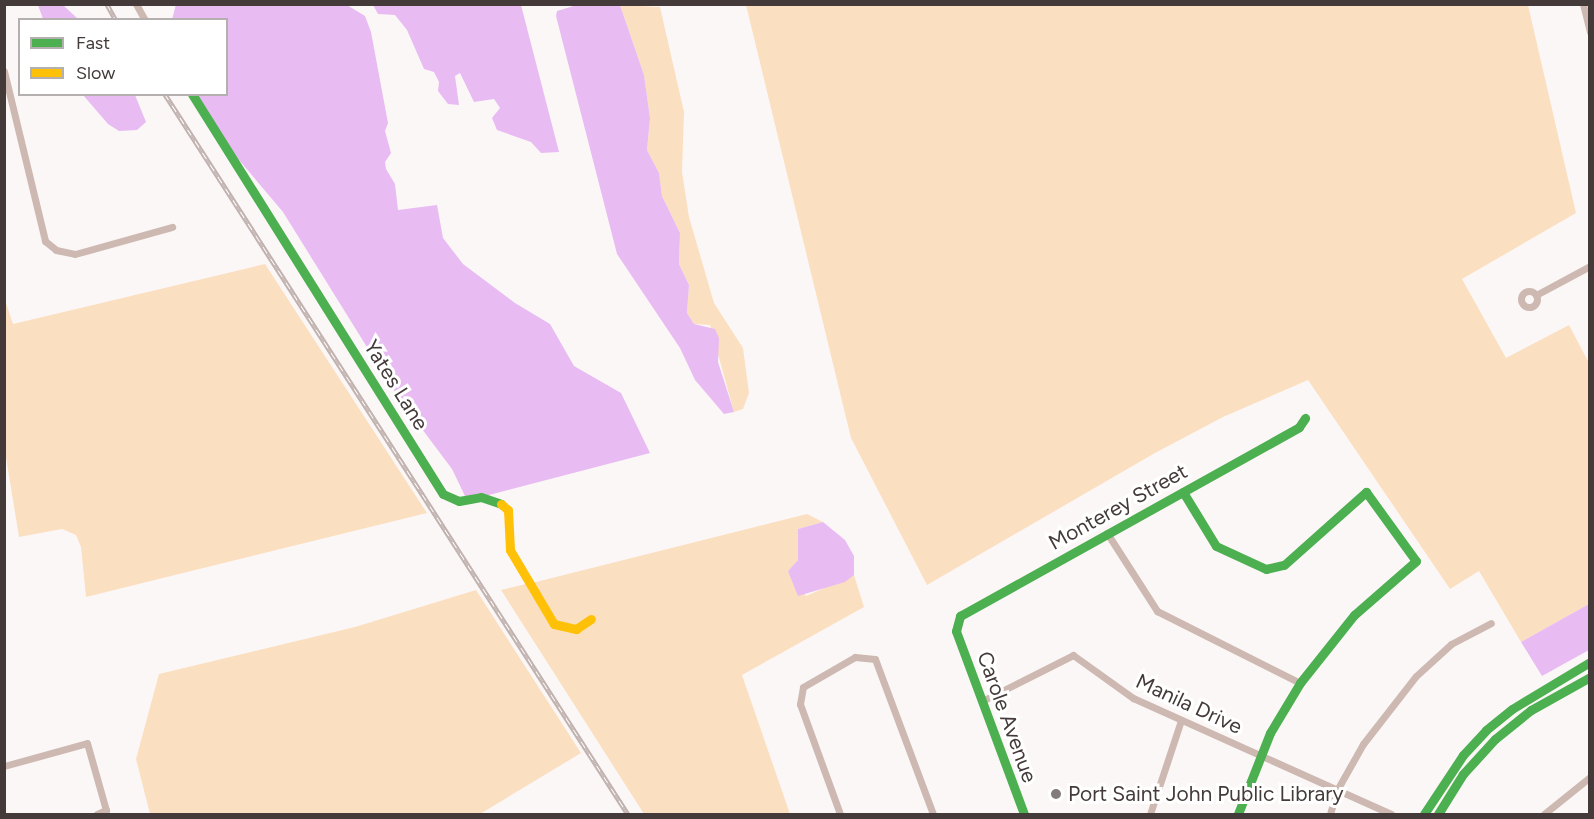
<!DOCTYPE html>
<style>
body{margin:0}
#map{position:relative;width:1594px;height:819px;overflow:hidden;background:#fcf7f7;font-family:Figtree,sans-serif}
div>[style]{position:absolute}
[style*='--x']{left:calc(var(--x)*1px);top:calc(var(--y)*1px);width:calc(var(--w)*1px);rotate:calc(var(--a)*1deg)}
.green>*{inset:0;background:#fbdfc1}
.water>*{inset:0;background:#e8bbf2}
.street>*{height:7px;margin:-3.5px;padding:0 3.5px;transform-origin:3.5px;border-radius:3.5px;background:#cdb9b1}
.street>.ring{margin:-3.5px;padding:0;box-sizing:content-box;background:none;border:7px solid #cdb9b1;border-radius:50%}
.fast>*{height:9px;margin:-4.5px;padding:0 4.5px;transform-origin:4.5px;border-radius:4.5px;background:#4caf50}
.slow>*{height:9px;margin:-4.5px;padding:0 4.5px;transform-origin:4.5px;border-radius:4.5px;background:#ffc107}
.rail>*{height:4.5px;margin-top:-2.25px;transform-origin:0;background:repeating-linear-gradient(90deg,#fff 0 7px,#c0b2ae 0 14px);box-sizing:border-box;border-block:2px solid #c0b2ae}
.dots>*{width:16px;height:16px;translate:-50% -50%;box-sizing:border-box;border:3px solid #fff;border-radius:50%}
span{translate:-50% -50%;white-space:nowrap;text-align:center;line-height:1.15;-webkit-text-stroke:6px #fff;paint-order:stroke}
.street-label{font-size:21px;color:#443a3a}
.poi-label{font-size:21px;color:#443a3a}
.left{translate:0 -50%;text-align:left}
.frame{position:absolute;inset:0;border:6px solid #443a3a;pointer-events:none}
.legend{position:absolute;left:18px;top:18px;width:210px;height:78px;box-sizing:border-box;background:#fff;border:2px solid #b4b0b0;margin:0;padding:8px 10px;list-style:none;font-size:18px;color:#443a3a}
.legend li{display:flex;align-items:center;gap:12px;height:30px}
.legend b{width:30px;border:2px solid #b4b0b0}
</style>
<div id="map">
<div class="green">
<div style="clip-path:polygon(620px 5px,660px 7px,684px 112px,682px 172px,689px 217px,714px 303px,743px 348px,749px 393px,743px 409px,734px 412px,710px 325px,694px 324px,687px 313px,689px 285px,679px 264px,680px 233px,662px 196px,659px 173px,647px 150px,650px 118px,644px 75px)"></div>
<div style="clip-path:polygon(746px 5px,1528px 5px,1576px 213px,1462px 279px,1506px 358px,1569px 325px,1589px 363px,1589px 604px,1521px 642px,1479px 571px,1450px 589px,1308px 380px,1223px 417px,1155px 453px,927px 585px,851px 438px)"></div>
<div style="clip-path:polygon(265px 264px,427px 513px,86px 597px,81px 547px,76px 535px,62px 529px,19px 537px,5px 451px,5px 300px,13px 324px)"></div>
<div style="clip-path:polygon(807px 514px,823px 522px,798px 529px,798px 560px,788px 571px,806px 596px,854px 575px,864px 607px,742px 675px,790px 814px,644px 814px,501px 590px,526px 584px,551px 626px,578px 632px,596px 621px,593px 615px,575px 625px,555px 620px,532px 583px)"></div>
<div style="clip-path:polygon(476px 590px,581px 753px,480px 814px,150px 814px,136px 759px,159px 674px,355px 627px)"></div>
</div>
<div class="water">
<div style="clip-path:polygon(176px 4px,347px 5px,365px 16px,371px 32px,388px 123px,385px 131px,391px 153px,385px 162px,386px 169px,395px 184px,398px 210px,437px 205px,443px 238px,463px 264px,515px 303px,550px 324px,574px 366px,621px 393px,650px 453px,489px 495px,465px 496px,452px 469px,398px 397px,283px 212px,234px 154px,196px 95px,226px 94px,226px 20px,172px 20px)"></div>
<div style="clip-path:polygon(38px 5px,63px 5px,78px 19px,43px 19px)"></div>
<div style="clip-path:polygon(373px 5px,521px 5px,559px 152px,541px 153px,531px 142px,497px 130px,492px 118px,500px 108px,494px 99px,474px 102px,460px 73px,455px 76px,459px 105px,448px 104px,438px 91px,439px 82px,434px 72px,424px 69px,407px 30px,395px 15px,378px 14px)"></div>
<div style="clip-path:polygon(577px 5px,620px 5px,644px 75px,650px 118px,647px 150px,659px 173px,662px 196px,680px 233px,679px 264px,689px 285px,687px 313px,694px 324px,715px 329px,719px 338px,718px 362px,734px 412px,724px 414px,695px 380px,680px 348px,617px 254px,556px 16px,557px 11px)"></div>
<div style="clip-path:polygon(83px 95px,135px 95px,146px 122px,137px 130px,119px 131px,108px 124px)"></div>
<div style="clip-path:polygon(823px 522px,845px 540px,854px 556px,854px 575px,845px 582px,798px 596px,788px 571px,798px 560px,798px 529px)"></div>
<div style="clip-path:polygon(1589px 604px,1589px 650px,1542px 676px,1521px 642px)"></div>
</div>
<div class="street">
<div style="--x:136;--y:4;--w:18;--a:61"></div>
<div style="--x:1583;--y:4;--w:29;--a:76"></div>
<div style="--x:4;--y:71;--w:175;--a:76.4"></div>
<div style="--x:45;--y:241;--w:14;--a:39"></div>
<div style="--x:56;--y:250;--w:19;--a:12"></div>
<div style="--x:75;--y:254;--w:101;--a:-15.6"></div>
<div class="ring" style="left:1521px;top:291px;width:9px;height:9px"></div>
<div style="--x:1536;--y:295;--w:61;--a:-28.2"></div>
<div style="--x:1107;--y:533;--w:93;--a:57.3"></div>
<div style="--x:1157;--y:611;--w:160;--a:26.7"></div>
<div style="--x:982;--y:701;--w:102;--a:-26.8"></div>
<div style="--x:1073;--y:655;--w:74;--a:35.6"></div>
<div style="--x:1133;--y:698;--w:283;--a:24.2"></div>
<div style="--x:4;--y:766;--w:86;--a:-15.5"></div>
<div style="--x:87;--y:743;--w:70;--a:74.2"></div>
<div style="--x:106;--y:810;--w:10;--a:156"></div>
<div style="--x:840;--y:814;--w:117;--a:-110"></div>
<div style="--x:800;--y:704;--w:17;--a:-80"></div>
<div style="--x:803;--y:687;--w:60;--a:-30"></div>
<div style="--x:855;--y:657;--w:20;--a:6"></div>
<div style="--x:875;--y:659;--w:165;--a:69.5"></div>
<div style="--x:1150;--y:814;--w:99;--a:-71.7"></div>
<div style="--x:1330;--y:814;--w:25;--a:-74"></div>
<div style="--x:1337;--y:790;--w:53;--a:-60.5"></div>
<div style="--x:1363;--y:744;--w:86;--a:-52.1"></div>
<div style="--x:1416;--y:676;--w:47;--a:-42.4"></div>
<div style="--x:1451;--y:644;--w:45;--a:-27.7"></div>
<div style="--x:1544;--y:814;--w:59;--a:-38.8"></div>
</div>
<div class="fast">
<div style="--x:192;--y:94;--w:472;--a:57.9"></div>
<div style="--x:443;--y:494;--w:17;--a:24"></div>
<div style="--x:459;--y:501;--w:22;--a:-10"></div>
<div style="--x:481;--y:497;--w:21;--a:19"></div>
<div style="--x:1183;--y:492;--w:63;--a:58.6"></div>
<div style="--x:1216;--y:546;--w:55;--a:24.7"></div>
<div style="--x:1266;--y:569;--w:18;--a:-13"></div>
<div style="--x:1284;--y:565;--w:110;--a:-41.7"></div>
<div style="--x:1366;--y:492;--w:85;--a:54.1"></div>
<div style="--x:1416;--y:561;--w:82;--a:138.9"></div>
<div style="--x:1354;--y:615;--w:87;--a:128.5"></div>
<div style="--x:1300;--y:683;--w:58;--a:121"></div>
<div style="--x:1270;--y:733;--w:87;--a:111.6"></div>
<div style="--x:1024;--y:814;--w:195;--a:-110.4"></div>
<div style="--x:956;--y:631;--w:16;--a:-75"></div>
<div style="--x:960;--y:616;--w:388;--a:-29.1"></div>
<div style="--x:1299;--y:427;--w:11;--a:-56"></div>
<div style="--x:1424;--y:814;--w:71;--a:-56.5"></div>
<div style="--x:1463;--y:755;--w:34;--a:-47"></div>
<div style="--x:1486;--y:730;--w:33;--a:-39"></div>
<div style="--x:1512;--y:709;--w:91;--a:-31.1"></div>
<div style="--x:1438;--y:814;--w:47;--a:-58"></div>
<div style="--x:1463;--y:774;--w:47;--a:-47.6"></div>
<div style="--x:1495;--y:739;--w:46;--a:-38.9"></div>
<div style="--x:1531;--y:710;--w:68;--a:-29.2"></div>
</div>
<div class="slow">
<div style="--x:501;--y:504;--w:9;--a:41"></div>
<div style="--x:508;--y:510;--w:40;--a:87.1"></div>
<div style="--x:510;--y:550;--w:86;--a:59.3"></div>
<div style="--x:554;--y:624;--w:23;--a:13"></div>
<div style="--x:576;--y:629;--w:18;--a:-34"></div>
</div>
<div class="rail">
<div style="--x:107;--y:4;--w:18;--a:61"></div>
<div style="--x:165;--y:94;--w:856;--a:57.26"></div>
</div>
<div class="dots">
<div style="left:1056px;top:794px;background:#847c7c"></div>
</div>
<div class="street-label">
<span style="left:396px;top:385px;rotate:58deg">Yates Lane</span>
<span style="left:1118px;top:507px;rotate:-29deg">Monterey Street</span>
<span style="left:1189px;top:704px;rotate:25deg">Manila Drive</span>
<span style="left:1007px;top:717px;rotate:70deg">Carole Avenue</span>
</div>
<div class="poi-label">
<span class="left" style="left:1068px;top:794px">Port Saint John Public Library</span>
</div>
<div class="frame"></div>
<ul class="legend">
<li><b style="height:8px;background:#4caf50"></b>Fast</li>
<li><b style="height:8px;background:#ffc107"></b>Slow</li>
</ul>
</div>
